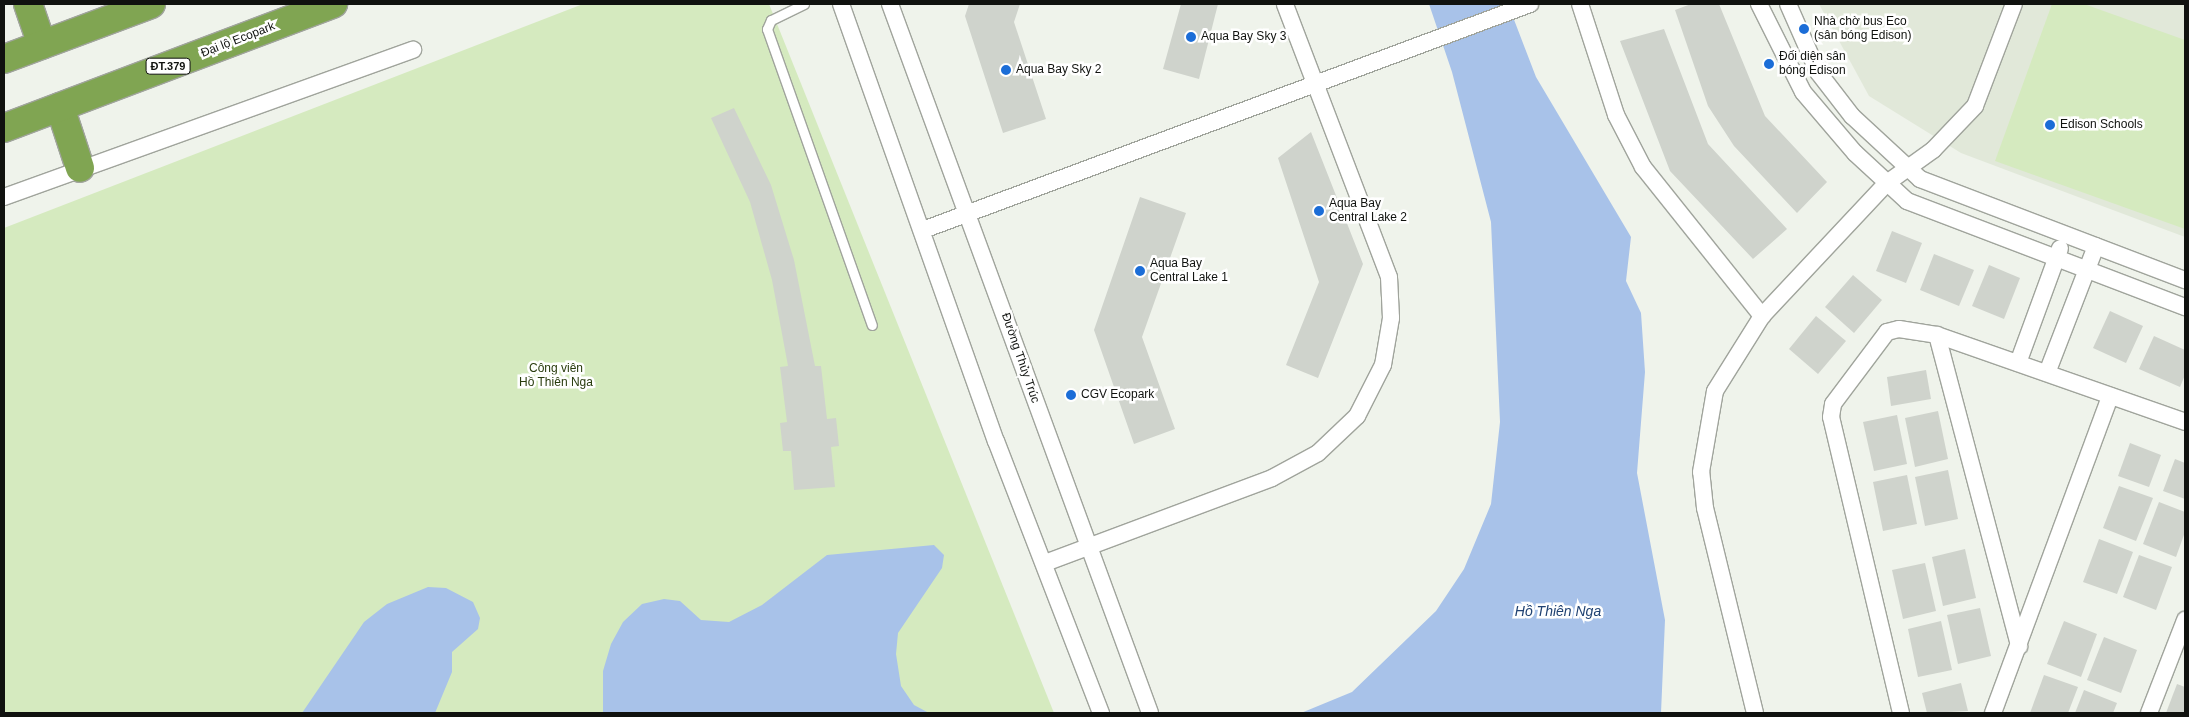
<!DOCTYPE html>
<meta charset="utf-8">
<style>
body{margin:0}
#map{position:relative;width:2189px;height:717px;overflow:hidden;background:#eff3eb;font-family:Helvetica,sans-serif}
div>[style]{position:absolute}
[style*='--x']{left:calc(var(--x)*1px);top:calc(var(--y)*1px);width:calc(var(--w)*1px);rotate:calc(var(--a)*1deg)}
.built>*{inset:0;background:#e1e8d9}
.green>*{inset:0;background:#d5eabf}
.water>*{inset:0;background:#a8c2e9}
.building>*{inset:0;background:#cfd3cc}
.roads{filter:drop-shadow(1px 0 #a0a49c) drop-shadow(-1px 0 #a0a49c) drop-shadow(0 1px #a0a49c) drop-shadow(0 -1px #a0a49c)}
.lane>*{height:9px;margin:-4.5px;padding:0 4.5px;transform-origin:4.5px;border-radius:4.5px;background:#fff}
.street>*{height:16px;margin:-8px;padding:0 8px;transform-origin:8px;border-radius:8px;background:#fff}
.highway>*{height:28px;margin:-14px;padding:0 14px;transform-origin:14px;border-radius:14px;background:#80a552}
.dots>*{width:14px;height:14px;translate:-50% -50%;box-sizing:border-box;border:2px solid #fff;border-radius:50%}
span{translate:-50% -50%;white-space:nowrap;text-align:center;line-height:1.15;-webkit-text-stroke:5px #fff;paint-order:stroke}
.shield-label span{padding:1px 4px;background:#fff;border:1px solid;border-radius:4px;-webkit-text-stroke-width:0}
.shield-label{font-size:11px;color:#10120f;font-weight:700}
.poi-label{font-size:12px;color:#10120f}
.left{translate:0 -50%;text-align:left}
.street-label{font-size:12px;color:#10120f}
.park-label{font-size:12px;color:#293c0e}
.water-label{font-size:14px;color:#204272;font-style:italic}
.frame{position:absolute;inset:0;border:5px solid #10120f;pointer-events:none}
</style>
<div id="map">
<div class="built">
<div style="clip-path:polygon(1819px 4px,2185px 4px,2185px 237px,1961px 153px,1869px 96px)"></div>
</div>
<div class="green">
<div style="clip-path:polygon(583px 4px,769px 4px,1054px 713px,4px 713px,4px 228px)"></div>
<div style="clip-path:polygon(2052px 4px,2084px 4px,2185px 40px,2185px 229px,1995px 161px)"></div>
</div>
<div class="water">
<div style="clip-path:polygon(1429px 4px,1508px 4px,1536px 77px,1631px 237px,1626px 281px,1641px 313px,1645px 372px,1637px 473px,1665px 620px,1661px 713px,1301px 713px,1352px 692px,1436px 611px,1464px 569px,1491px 504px,1500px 422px,1491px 222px,1452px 72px)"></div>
<div style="clip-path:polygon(934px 545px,944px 555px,942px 568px,898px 633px,896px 654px,901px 686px,914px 705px,929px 713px,603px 713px,603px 671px,611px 644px,623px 622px,642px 604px,664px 599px,680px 601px,701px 620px,729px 622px,762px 605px,827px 555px)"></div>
<div style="clip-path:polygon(428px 587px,446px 588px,473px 602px,480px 618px,478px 629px,452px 652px,452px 672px,435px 713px,302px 713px,364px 622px,387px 604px)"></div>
</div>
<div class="building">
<div style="clip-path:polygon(969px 4px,1020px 4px,1014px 22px,1046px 119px,1003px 133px,965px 16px)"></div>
<div style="clip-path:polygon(1181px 4px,1218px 4px,1199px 79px,1163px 69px)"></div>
<div style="clip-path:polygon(1691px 4px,1719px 4px,1765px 116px,1827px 182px,1797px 213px,1734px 146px,1708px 106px,1675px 10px)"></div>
<div style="clip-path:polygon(1664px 29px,1708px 144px,1787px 229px,1753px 259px,1670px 171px,1620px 41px)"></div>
<div style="clip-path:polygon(734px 108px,771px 185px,794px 260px,815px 366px,821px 366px,827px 419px,836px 418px,839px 446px,831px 447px,835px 487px,794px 490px,791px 451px,783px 451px,780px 423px,787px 422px,780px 367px,788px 366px,772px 280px,750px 202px,711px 118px)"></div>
<div style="clip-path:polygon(1311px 132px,1363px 264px,1318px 378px,1286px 365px,1319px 282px,1278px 158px)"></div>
<div style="clip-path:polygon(1140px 197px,1186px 213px,1142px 337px,1175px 429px,1134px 444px,1094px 330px)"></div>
<div style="clip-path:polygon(1892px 231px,1922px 243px,1906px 283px,1876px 271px)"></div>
<div style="clip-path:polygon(1934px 254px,1974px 270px,1959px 306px,1920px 290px)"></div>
<div style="clip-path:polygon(1989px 265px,2020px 278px,2004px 319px,1972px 306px)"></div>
<div style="clip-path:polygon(1853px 275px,1882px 300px,1854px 333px,1825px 307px)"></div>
<div style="clip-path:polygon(2110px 311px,2143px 326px,2126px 363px,2093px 348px)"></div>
<div style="clip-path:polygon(1816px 316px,1846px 341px,1818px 374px,1789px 349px)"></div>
<div style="clip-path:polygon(2154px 336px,2185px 350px,2185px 375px,2180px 387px,2139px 369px)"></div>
<div style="clip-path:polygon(1926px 370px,1931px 399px,1891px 406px,1887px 377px)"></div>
<div style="clip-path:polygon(1938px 411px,1948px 459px,1915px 467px,1905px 418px)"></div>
<div style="clip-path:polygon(1897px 415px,1907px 464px,1874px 471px,1863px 422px)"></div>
<div style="clip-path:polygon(2130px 443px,2161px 455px,2149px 487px,2118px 476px)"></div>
<div style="clip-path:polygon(2175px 459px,2185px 463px,2185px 499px,2163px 491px)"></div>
<div style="clip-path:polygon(1948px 470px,1958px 519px,1925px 526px,1915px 477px)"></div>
<div style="clip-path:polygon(1907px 475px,1917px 524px,1883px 531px,1873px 482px)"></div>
<div style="clip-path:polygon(2119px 486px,2153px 498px,2136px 541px,2103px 528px)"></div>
<div style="clip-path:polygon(2159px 502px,2185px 512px,2185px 532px,2176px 557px,2143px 544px)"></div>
<div style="clip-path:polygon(2099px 539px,2133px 552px,2117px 594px,2083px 582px)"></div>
<div style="clip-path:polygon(1965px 549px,1976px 598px,1943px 606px,1932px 557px)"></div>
<div style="clip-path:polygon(2139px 555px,2172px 567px,2156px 610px,2123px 597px)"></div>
<div style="clip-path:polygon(1925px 563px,1936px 611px,1903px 619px,1892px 570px)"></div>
<div style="clip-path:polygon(1980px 608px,1991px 656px,1958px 664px,1947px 615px)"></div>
<div style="clip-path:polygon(1941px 621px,1952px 670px,1918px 677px,1908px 629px)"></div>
<div style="clip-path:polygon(2064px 621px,2097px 634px,2081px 677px,2047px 664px)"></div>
<div style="clip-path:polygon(2104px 637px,2137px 650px,2121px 693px,2087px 680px)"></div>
<div style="clip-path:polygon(2044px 675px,2078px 687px,2068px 713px,2030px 713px)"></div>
<div style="clip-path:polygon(1961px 683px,1968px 711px,1927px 713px,1922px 693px)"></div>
<div style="clip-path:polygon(2177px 684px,2185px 687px,2185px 713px,2166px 713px)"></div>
<div style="clip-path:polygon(2084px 690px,2117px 703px,2113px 713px,2075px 713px)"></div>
</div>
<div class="roads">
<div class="lane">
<div style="--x:804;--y:4;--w:37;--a:154"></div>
<div style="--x:771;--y:20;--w:10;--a:114"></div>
<div style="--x:767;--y:29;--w:314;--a:70.5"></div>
</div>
<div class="street">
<div style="--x:841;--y:4;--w:464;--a:70.5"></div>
<div style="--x:996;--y:441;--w:292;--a:68.9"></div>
<div style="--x:890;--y:4;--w:755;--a:69.86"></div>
<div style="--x:1580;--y:4;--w:117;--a:72"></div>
<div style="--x:1616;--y:115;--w:59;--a:62.6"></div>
<div style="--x:1643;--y:167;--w:191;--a:51.4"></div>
<div style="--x:1759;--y:4;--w:98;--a:63.4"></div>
<div style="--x:1803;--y:92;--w:80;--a:49.6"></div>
<div style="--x:1855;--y:153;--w:71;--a:42.7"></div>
<div style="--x:1907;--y:201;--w:298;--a:20.9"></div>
<div style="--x:1788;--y:4;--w:74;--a:66.2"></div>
<div style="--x:1818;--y:72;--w:56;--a:52.3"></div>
<div style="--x:1852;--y:116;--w:93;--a:42.8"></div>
<div style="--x:1920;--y:179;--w:284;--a:20.9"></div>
<div style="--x:4;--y:197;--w:435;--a:-19.8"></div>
<div style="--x:923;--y:230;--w:648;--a:-20.42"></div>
<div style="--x:1937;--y:335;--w:322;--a:75.2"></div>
<div style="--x:2018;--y:363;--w:122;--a:-69.9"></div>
<div style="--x:2047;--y:373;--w:136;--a:-68.9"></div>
<div style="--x:1045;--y:563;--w:242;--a:-20.5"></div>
<div style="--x:1272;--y:478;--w:52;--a:-28.5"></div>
<div style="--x:1318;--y:453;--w:54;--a:-43.5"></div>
<div style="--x:1357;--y:416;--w:57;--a:-63"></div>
<div style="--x:1383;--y:365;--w:48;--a:-80.3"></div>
<div style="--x:1391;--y:318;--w:41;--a:-92.8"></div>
<div style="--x:1389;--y:277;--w:292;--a:-110.9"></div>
<div style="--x:1755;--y:713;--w:211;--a:-103.7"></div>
<div style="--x:1705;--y:508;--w:36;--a:-96"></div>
<div style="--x:1701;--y:472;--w:82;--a:-80.2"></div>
<div style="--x:1715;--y:391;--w:89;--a:-57.9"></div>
<div style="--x:1762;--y:316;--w:183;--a:-46.8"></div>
<div style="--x:1887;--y:183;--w:57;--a:-35.7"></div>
<div style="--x:1933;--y:150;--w:61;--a:-46.3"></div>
<div style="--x:1975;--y:106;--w:109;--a:-69.1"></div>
<div style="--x:1901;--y:713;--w:304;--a:-103.3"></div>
<div style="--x:1831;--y:417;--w:13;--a:-81"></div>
<div style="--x:1833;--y:404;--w:90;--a:-53.1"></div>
<div style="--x:1887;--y:332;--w:12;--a:-14"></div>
<div style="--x:1899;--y:329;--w:38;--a:9"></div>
<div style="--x:1937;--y:335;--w:263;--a:19.3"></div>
<div style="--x:1993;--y:713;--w:338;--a:-69.7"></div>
<div style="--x:2149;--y:713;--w:100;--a:-68.8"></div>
</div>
<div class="highway">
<div style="--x:28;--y:4;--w:43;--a:71.1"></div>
<div style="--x:4;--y:59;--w:157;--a:-20.5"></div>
<div style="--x:60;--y:107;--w:64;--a:71.8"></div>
<div style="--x:4;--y:128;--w:352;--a:-20.7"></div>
</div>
</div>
<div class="dots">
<div style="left:1804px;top:29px;background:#1b6dd7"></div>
<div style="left:1191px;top:37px;background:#1b6dd7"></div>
<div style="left:1769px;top:64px;background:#1b6dd7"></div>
<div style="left:1006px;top:70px;background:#1b6dd7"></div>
<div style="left:2050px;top:125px;background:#1b6dd7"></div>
<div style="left:1319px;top:211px;background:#1b6dd7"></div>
<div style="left:1140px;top:271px;background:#1b6dd7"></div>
<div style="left:1071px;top:395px;background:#1b6dd7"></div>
</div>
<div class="shield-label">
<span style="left:168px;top:66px">ĐT.379</span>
</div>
<div class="poi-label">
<span class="left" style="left:1814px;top:29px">Nhà chờ bus Eco<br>(sân bóng Edison)</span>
<span class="left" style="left:1201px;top:37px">Aqua Bay Sky 3</span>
<span class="left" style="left:1779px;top:64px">Đối diện sân<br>bóng Edison</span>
<span class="left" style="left:1016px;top:70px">Aqua Bay Sky 2</span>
<span class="left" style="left:2060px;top:125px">Edison Schools</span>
<span class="left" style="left:1329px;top:211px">Aqua Bay<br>Central Lake 2</span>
<span class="left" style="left:1150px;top:271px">Aqua Bay<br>Central Lake 1</span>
<span class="left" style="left:1081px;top:395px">CGV Ecopark</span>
</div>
<div class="street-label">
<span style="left:238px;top:40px;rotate:-21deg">Đại lộ Ecopark</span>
<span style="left:1020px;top:358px;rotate:71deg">Đường Thủy Trúc</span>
</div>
<div class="park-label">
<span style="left:556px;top:376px">Công viên<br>Hồ Thiên Nga</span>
</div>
<div class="water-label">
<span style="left:1558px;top:611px">Hồ Thiên Nga</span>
</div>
<div class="frame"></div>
</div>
